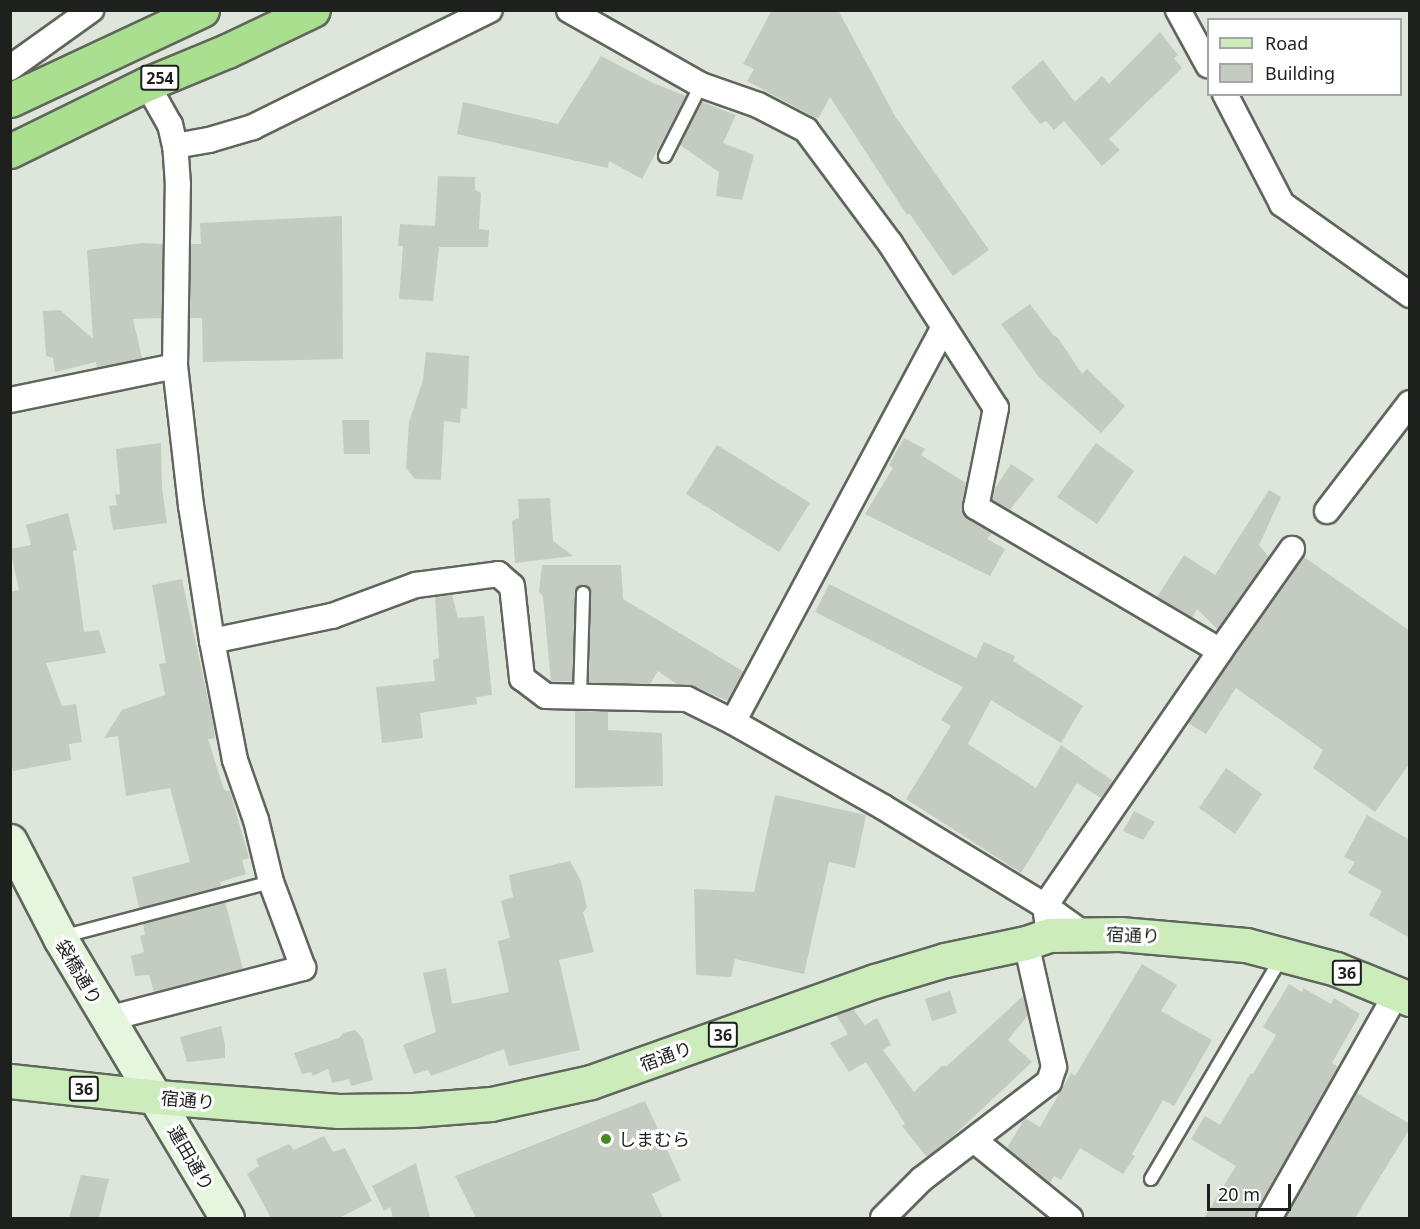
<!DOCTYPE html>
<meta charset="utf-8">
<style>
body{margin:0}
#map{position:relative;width:1420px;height:1229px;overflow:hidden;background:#dee6db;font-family:"Noto Sans","Noto Sans JP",sans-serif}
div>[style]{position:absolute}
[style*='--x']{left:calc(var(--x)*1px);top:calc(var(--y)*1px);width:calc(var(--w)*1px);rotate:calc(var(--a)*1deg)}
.building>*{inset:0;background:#c4cbc1}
.roads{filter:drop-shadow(2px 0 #5f665c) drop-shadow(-2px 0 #5f665c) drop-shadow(0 2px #5f665c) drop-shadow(0 -2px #5f665c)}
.lane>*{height:12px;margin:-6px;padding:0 6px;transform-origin:6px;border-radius:6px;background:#fff}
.street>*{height:24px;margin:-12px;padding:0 12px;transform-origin:12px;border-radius:12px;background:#fff}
.secondary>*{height:33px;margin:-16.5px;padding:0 16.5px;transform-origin:16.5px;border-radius:16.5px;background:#e6f5de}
.primary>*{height:33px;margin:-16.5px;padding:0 16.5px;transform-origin:16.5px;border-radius:16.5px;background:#ccecbc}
.highway>*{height:33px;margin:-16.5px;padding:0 16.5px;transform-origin:16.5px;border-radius:16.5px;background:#aadf90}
.dots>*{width:16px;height:16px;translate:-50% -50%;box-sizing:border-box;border:3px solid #fff;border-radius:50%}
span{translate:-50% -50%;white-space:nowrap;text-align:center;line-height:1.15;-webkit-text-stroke:6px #fff;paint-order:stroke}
.shield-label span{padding:2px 4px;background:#fff;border:2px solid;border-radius:4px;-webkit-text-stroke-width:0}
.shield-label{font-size:16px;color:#1d201c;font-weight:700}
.street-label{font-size:18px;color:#1d201c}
.poi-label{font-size:18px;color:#1d201c}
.left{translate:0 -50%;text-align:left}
.frame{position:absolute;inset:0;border:12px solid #1d201c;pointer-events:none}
.legend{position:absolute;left:1207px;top:18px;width:195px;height:78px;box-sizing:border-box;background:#fff;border:2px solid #a5a6a4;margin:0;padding:8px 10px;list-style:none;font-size:18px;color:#1d201c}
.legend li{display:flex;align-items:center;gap:12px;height:30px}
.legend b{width:30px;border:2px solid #a5a6a4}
.scale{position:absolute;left:1207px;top:1184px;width:84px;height:27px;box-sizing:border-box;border:3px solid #1d201c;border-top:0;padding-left:8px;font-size:18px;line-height:21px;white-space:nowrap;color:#1d201c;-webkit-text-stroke:4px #fff;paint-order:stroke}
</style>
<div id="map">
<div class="building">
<div style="clip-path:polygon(772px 10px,838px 10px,895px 116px,989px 250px,953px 276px,909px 213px,907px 215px,830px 97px,818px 119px,747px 81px,754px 69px,743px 64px)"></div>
<div style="clip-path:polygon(1160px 32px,1178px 55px,1174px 58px,1182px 68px,1109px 139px,1120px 150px,1102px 166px,1064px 121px,1054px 130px,1046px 121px,1040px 124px,1011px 87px,1043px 60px,1075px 102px,1102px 76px,1109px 84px)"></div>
<div style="clip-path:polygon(601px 56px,653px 83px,686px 96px,642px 179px,609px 161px,608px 168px,457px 134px,463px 102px,558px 124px)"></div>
<div style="clip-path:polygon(702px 102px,736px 115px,723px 143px,754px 155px,742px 200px,716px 196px,719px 172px,680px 145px)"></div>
<div style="clip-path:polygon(438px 176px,475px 177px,475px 190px,481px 193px,479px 229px,489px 230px,488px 247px,439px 247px,433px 301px,399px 299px,403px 246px,398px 246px,400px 224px,435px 226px)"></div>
<div style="clip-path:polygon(342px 216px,343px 359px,203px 362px,202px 318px,190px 318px,191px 244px,201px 244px,200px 223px)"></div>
<div style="clip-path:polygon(142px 243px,163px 244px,162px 318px,133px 319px,142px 358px,97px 368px,96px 362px,55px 372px,53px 358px,46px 356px,43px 311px,60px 310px,93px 339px,87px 250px)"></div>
<div style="clip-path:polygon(1030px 304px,1053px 335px,1058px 338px,1082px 374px,1087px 369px,1125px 406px,1101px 433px,1038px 376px,1001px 324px)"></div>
<div style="clip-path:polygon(426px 352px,469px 356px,467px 409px,461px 408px,460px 423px,444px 421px,441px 480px,415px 479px,406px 468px,409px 422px,423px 380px)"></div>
<div style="clip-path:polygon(342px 420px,369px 420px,370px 454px,344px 454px)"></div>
<div style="clip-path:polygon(904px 438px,925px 449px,921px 455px,966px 483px,962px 504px,963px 513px,992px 533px,987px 539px,1005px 549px,990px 576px,865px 514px,893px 468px,889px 465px)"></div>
<div style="clip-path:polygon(161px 443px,162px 488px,167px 523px,113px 530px,109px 506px,117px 505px,115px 495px,120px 494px,116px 449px)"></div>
<div style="clip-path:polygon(1096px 443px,1134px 471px,1097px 524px,1057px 497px)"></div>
<div style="clip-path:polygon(717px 445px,810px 503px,779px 552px,686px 494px)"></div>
<div style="clip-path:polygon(1011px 464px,1034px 479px,1010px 510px,992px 500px,994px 490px)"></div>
<div style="clip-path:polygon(1269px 490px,1281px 497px,1259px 545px,1269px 557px,1218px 630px,1197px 609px,1192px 618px,1157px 597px,1184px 555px,1215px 575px)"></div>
<div style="clip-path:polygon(550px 498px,553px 541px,573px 556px,515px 563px,512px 521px,519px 518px,518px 499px)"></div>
<div style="clip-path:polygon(68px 513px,77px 550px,73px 551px,84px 632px,99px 630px,106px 653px,46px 663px,62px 706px,76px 704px,82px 742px,69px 744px,71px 760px,13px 771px,10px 756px,10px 592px,19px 590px,10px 549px,31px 545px,26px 525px)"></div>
<div style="clip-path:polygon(1304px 557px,1410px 631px,1410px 763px,1375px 812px,1313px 768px,1323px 750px,1236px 688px,1206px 734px,1188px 723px)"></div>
<div style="clip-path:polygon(542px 565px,621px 565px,623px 599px,744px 672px,728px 701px,693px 686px,678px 685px,658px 671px,650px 684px,589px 683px,591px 593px,584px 585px,579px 586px,575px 593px,572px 681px,551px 682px,543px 597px,539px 592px)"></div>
<div style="clip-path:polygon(182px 579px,213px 723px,215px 738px,208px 739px,224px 790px,230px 791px,249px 858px,242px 860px,246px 874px,220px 882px,221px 887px,139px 908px,132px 877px,190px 862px,170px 788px,126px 796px,118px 736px,104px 738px,122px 710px,165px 695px,159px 664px,166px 663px,152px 585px)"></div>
<div style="clip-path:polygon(829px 584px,976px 658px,984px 642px,1015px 656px,1013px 661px,1083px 706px,1061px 743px,991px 700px,968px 744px,1036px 788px,1061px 745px,1113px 781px,1101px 798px,1077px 783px,1021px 873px,906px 799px,951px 726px,941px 720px,963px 687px,815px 612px)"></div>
<div style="clip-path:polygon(452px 595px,458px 618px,484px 616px,492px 695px,476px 697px,477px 704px,420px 713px,423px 738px,382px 743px,376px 687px,435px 681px,433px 660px,439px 658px,435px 597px)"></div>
<div style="clip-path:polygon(575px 711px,608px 712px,608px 730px,662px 733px,663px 786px,575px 788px)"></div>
<div style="clip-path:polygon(1226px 768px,1262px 794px,1235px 834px,1199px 808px)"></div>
<div style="clip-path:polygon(775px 795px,866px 815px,855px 868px,829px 862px,804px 974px,735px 959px,731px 977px,696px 975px,694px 889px,754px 892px)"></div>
<div style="clip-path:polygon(1134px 811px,1155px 822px,1143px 840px,1123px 831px)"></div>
<div style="clip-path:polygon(1367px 815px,1410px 840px,1410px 938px,1369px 915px,1382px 891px,1348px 873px,1355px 862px,1344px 857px)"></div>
<div style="clip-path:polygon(570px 861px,581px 881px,587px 908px,583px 912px,594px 952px,559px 960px,580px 1050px,509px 1066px,504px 1049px,431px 1076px,428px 1070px,414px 1074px,403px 1045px,436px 1032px,423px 973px,446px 968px,452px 1004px,509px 992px,498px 941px,510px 938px,501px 901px,513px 897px,509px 875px)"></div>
<div style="clip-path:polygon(225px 902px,243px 969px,154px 992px,149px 975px,135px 976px,131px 956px,144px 952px,140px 936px,145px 935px,143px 924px)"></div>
<div style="clip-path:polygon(1142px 964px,1177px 985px,1161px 1011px,1212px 1040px,1174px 1106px,1163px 1100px,1132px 1154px,1135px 1156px,1123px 1174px,1080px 1148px,1061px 1180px,1054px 1176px,1050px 1183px,1007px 1148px,1025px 1118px,1040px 1127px,1071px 1073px,1075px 1076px)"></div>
<div style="clip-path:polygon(1289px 984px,1302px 992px,1303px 988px,1331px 1004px,1334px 998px,1360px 1014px,1332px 1063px,1338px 1067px,1255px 1218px,1204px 1218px,1236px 1166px,1191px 1139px,1205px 1116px,1220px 1125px,1251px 1073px,1253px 1074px,1276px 1035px,1263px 1027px)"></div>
<div style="clip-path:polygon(950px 991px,957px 1013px,932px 1021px,925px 999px)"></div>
<div style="clip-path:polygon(1023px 996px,1028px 1015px,1008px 1040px,1032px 1062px,950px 1139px,927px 1157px,902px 1126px,905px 1124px,866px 1062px,849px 1072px,830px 1043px,848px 1034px,836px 1015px,853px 1009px,865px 1025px,877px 1018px,891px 1045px,883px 1050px,914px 1092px,942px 1066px,947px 1066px)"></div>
<div style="clip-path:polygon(221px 1026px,225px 1045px,225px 1058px,187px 1062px,180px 1037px)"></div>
<div style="clip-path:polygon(355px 1030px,363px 1039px,373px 1080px,351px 1086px,349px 1079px,332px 1083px,328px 1069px,313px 1076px,311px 1072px,302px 1074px,294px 1053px,339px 1038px,343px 1033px)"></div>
<div style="clip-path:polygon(1357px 1093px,1410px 1124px,1410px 1128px,1355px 1218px,1285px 1218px)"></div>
<div style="clip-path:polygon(645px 1101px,681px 1180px,652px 1194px,663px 1218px,476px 1218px,455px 1176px)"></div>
<div style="clip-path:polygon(324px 1136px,333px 1152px,345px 1148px,372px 1201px,339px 1218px,271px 1218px,247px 1174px,259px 1166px,256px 1159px,289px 1144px,294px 1150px)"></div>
<div style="clip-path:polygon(416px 1163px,430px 1218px,393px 1218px,390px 1207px,384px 1211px,372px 1186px)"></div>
<div style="clip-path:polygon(81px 1175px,109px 1179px,99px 1218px,69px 1218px)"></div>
</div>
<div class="roads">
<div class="lane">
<div style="--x:665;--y:156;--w:80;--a:-63.1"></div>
<div style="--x:580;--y:697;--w:104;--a:-88.3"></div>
<div style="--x:61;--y:937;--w:217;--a:-14.7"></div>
<div style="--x:1151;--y:1179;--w:260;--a:-59.5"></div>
</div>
<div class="street">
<div style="--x:569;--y:10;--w:152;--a:29.6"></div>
<div style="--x:701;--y:85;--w:60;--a:19.3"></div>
<div style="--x:758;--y:105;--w:54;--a:27.5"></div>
<div style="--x:806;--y:130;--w:141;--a:53.4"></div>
<div style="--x:890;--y:243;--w:196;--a:57.3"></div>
<div style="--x:996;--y:408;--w:101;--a:101.4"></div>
<div style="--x:976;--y:507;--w:283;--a:30.5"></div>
<div style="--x:1220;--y:651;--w:125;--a:-54.8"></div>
<div style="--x:1178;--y:10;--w:63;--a:61.4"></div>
<div style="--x:10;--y:68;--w:100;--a:-35.6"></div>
<div style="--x:1225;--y:94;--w:124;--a:62.6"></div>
<div style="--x:1282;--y:204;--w:157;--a:35.4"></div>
<div style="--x:175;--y:146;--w:35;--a:-10"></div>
<div style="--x:209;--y:140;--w:46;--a:-16.5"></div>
<div style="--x:253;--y:127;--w:264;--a:-26.3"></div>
<div style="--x:10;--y:400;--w:168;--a:-11.6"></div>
<div style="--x:1327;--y:511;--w:136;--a:-52.5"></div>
<div style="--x:212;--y:641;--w:123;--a:-11.8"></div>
<div style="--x:332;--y:616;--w:90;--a:-20.3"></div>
<div style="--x:416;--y:585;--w:83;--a:-7.6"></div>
<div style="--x:498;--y:574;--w:18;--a:41"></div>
<div style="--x:512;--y:586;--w:93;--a:83.8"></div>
<div style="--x:522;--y:678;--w:30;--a:37"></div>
<div style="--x:546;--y:696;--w:141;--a:1.2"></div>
<div style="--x:687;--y:699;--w:51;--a:26.6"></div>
<div style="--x:733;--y:722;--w:172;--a:29.5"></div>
<div style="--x:883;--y:807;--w:190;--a:31.4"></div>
<div style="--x:1045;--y:906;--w:48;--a:35.7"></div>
<div style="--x:733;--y:722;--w:446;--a:-61.9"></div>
<div style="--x:1047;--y:920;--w:14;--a:-98"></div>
<div style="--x:1045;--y:906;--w:309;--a:-55.5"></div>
<div style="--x:107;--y:1019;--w:203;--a:-14.6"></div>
<div style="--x:303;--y:968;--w:92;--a:-110.4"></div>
<div style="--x:271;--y:882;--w:64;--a:-103.6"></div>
<div style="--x:256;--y:820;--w:64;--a:-109.3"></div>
<div style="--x:235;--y:760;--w:121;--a:-100.9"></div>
<div style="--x:212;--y:641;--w:137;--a:-98.8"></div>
<div style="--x:191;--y:506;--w:141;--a:-96.5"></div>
<div style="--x:175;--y:366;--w:181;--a:-89.1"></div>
<div style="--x:178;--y:185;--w:39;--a:-94"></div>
<div style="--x:175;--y:146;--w:22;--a:-103"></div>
<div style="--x:170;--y:125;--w:47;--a:-119.3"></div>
<div style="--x:974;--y:1140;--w:124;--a:39.1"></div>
<div style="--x:883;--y:1218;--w:55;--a:-45"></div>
<div style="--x:922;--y:1179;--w:160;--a:-37.4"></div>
<div style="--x:1049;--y:1082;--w:16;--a:-72"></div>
<div style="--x:1054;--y:1067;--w:127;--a:-102.7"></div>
<div style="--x:1269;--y:1218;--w:259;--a:-60.4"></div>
</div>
<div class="secondary">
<div style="--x:10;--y:841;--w:109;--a:62.7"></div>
<div style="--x:60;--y:938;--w:326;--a:59.2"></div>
</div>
<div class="primary">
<div style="--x:10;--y:1081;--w:148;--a:6.2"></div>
<div style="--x:157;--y:1097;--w:182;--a:4.4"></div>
<div style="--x:338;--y:1111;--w:75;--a:-0.8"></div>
<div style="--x:413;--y:1110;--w:78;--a:-4.4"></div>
<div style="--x:491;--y:1104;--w:102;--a:-12.4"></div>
<div style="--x:591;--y:1082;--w:301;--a:-19.6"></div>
<div style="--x:875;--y:981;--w:73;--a:-16.7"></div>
<div style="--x:945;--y:960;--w:83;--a:-11.9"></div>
<div style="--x:1026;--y:943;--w:24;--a:-19"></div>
<div style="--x:1049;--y:935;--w:71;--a:-0.8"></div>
<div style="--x:1120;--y:934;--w:126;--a:5"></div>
<div style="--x:1246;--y:945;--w:93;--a:14.9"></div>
<div style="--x:1336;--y:969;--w:80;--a:22.1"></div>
</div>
<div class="highway">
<div style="--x:10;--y:100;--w:212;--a:-25.1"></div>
<div style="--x:10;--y:151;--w:153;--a:-26.1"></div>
<div style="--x:147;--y:84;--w:87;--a:-22.4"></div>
<div style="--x:227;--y:51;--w:95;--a:-25.5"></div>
</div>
</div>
<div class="dots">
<div style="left:606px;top:1139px;background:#4c8725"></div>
</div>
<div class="shield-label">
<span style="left:160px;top:78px">254</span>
<span style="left:1347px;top:973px">36</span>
<span style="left:723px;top:1035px">36</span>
<span style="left:84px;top:1089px">36</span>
</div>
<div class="street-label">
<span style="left:1133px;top:935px;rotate:2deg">宿通り</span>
<span style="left:79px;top:972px;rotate:60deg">袋橋通り</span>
<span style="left:666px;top:1056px;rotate:-20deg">宿通り</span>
<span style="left:188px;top:1100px;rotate:5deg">宿通り</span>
<span style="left:191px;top:1158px;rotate:60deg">蓮田通り</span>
</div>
<div class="poi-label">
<span class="left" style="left:618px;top:1139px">しまむら</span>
</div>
<div class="frame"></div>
<ul class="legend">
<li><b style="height:8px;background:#ccecbc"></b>Road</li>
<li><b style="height:16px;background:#c4cbc1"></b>Building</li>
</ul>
<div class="scale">20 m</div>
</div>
